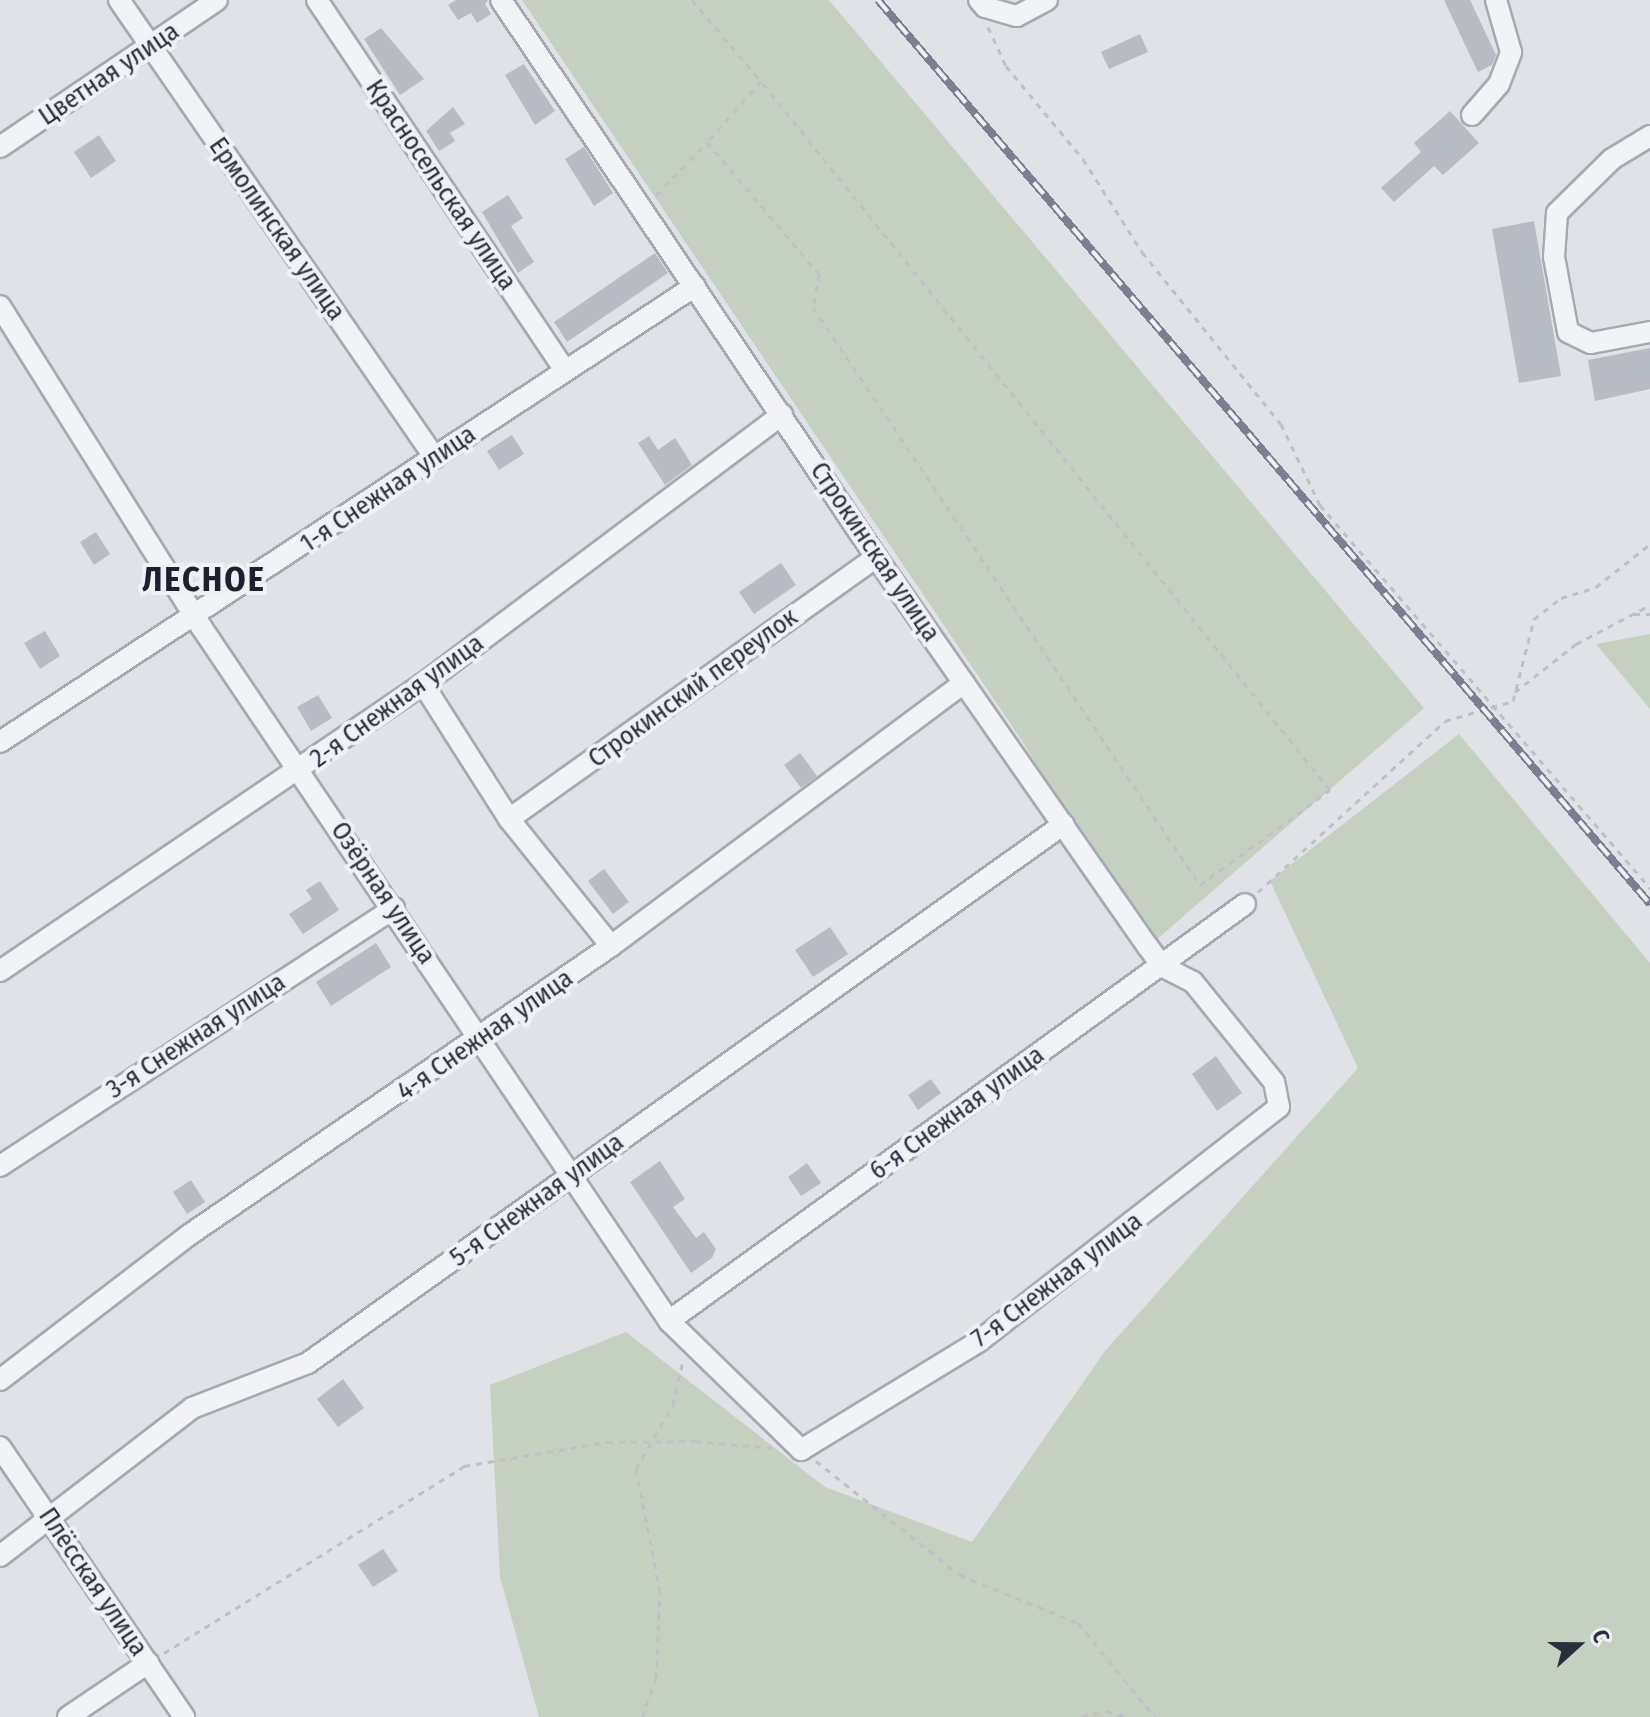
<!DOCTYPE html>
<meta charset="utf-8">
<style>
body{margin:0}
#map{position:relative;width:1650px;height:1717px;overflow:hidden;background:#e0e2e8;font-family:"Fira Sans Condensed",sans-serif}
div>[style]{position:absolute}
[style*='--x']{left:calc(var(--x)*1px);top:calc(var(--y)*1px);width:calc(var(--w)*1px);rotate:calc(var(--a)*1deg)}
.green>*{inset:0;background:#c4d1c1}
.building>*{inset:0;background:#b7bbc4}
.path>*{height:3px;margin-top:-1.5px;transform-origin:0;background:repeating-linear-gradient(90deg,#bec0c6 0 6px,transparent 0 12px)}
.roads{filter:drop-shadow(2px 0 #a6a9b2) drop-shadow(-2px 0 #a6a9b2) drop-shadow(0 2px #a6a9b2) drop-shadow(0 -2px #a6a9b2)}
.minor>*{height:20px;margin:-10px;padding:0 10px;transform-origin:10px;border-radius:10px;background:#f2f3f6}
.rail>*{height:8px;margin-top:-4px;transform-origin:0;background:repeating-linear-gradient(90deg,#eff1f6 0 15px,#7a8090 0 30px);box-sizing:border-box;border-block:2px solid #7a8090}
span{translate:-50% -50%;white-space:nowrap;text-align:center;line-height:1.15;-webkit-text-stroke:8px #eff1f6;paint-order:stroke}
.street-label{font-size:26px;color:#2a2f3e}
.district-label{font-size:34px;color:#1c202f;font-weight:700;letter-spacing:2px}
.north{position:absolute;left:1538px;top:1605px;width:80px;height:80px;-webkit-text-stroke:6px #eff1f6;paint-order:stroke;rotate:69deg;font-size:22px;font-weight:700;line-height:32px;text-align:center;color:#2a2f3e}
.north::after{content:'';display:block;margin:auto;width:28px;height:36px;background:#2a2f3e;clip-path:polygon(50% 0,100% 100%,50% 72%,0 100%)}
</style>
<div id="map">
<div class="green">
<div style="clip-path:polygon(522px 0,829px 0,1424px 708px,1148px 947px,1022px 741px)"></div>
<div style="clip-path:polygon(1650px 634px,1650px 709px,1596px 644px)"></div>
<div style="clip-path:polygon(1459px 734px,1650px 963px,1650px 1717px,539px 1717px,500px 1577px,490px 1385px,626px 1332px,825px 1487px,972px 1542px,1105px 1351px,1358px 1068px,1270px 881px)"></div>
</div>
<div class="building">
<div style="clip-path:polygon(456px 0,488px 0,485px 4px,491px 14px,477px 23px,471px 13px,458px 20px,448px 5px)"></div>
<div style="clip-path:polygon(1444px 0,1470px 0,1496px 55px,1492px 65px,1478px 72px)"></div>
<div style="clip-path:polygon(381px 28px,424px 79px,400px 95px,364px 39px)"></div>
<div style="clip-path:polygon(1140px 34px,1148px 52px,1109px 69px,1101px 52px)"></div>
<div style="clip-path:polygon(524px 64px,555px 111px,535px 125px,505px 75px)"></div>
<div style="clip-path:polygon(453px 107px,465px 124px,450px 133px,455px 141px,439px 151px,426px 131px)"></div>
<div style="clip-path:polygon(1450px 111px,1479px 143px,1443px 175px,1434px 166px,1394px 202px,1381px 188px,1421px 152px,1414px 143px)"></div>
<div style="clip-path:polygon(99px 135px,116px 161px,91px 178px,74px 152px)"></div>
<div style="clip-path:polygon(584px 147px,613px 193px,594px 206px,565px 159px)"></div>
<div style="clip-path:polygon(508px 195px,523px 218px,511px 226px,534px 262px,518px 273px,482px 212px)"></div>
<div style="clip-path:polygon(1534px 221px,1561px 376px,1519px 383px,1492px 229px)"></div>
<div style="clip-path:polygon(655px 253px,668px 273px,567px 342px,554px 322px)"></div>
<div style="clip-path:polygon(1650px 348px,1650px 389px,1595px 401px,1588px 360px)"></div>
<div style="clip-path:polygon(512px 435px,524px 454px,499px 470px,487px 451px)"></div>
<div style="clip-path:polygon(649px 436px,658px 450px,675px 438px,692px 465px,665px 485px,638px 443px)"></div>
<div style="clip-path:polygon(96px 532px,110px 554px,94px 565px,80px 542px)"></div>
<div style="clip-path:polygon(781px 563px,796px 585px,754px 614px,739px 592px)"></div>
<div style="clip-path:polygon(45px 631px,60px 656px,40px 669px,24px 643px)"></div>
<div style="clip-path:polygon(318px 695px,332px 718px,311px 731px,297px 707px)"></div>
<div style="clip-path:polygon(800px 753px,817px 776px,801px 788px,784px 765px)"></div>
<div style="clip-path:polygon(604px 869px,629px 902px,613px 914px,588px 881px)"></div>
<div style="clip-path:polygon(320px 881px,339px 910px,303px 934px,289px 914px,312px 899px,306px 890px)"></div>
<div style="clip-path:polygon(830px 927px,848px 954px,813px 977px,795px 950px)"></div>
<div style="clip-path:polygon(376px 943px,391px 967px,331px 1006px,316px 982px)"></div>
<div style="clip-path:polygon(1216px 1056px,1242px 1093px,1217px 1111px,1192px 1074px)"></div>
<div style="clip-path:polygon(931px 1079px,941px 1093px,918px 1110px,908px 1095px)"></div>
<div style="clip-path:polygon(660px 1161px,685px 1199px,673px 1207px,696px 1238px,704px 1232px,716px 1249px,712px 1258px,691px 1273px,630px 1182px)"></div>
<div style="clip-path:polygon(807px 1163px,821px 1183px,801px 1196px,788px 1177px)"></div>
<div style="clip-path:polygon(191px 1180px,205px 1202px,187px 1214px,173px 1192px)"></div>
<div style="clip-path:polygon(343px 1379px,364px 1408px,338px 1427px,317px 1399px)"></div>
<div style="clip-path:polygon(383px 1549px,398px 1571px,373px 1587px,358px 1565px)"></div>
</div>
<div class="path">
<div style="--x:692;--y:0;--w:106;--a:49.6"></div>
<div style="--x:988;--y:27;--w:43;--a:65.2"></div>
<div style="--x:1006;--y:66;--w:121;--a:50.4"></div>
<div style="--x:1083;--y:159;--w:110;--a:57.6"></div>
<div style="--x:1142;--y:252;--w:221;--a:51.1"></div>
<div style="--x:1281;--y:424;--w:90;--a:64.3"></div>
<div style="--x:1320;--y:505;--w:506;--a:49.25"></div>
<div style="--x:656;--y:195;--w:74;--a:-46.1"></div>
<div style="--x:707;--y:142;--w:173;--a:49.7"></div>
<div style="--x:819;--y:274;--w:34;--a:100"></div>
<div style="--x:813;--y:307;--w:696;--a:56.2"></div>
<div style="--x:1200;--y:885;--w:161;--a:-36.2"></div>
<div style="--x:1330;--y:790;--w:909;--a:-128.75"></div>
<div style="--x:761;--y:81;--w:81;--a:131.5"></div>
<div style="--x:1634;--y:614;--w:16;--a:0"></div>
<div style="--x:1515;--y:692;--w:78;--a:-38.2"></div>
<div style="--x:1576;--y:644;--w:84;--a:-27.8"></div>
<div style="--x:1258;--y:892;--w:253;--a:-42.4"></div>
<div style="--x:1445;--y:721;--w:71;--a:-16.4"></div>
<div style="--x:1513;--y:701;--w:85;--a:-75.6"></div>
<div style="--x:1534;--y:619;--w:34;--a:-38"></div>
<div style="--x:1561;--y:598;--w:37;--a:-17"></div>
<div style="--x:1596;--y:587;--w:69;--a:-38.5"></div>
<div style="--x:816;--y:1461;--w:184;--a:38.4"></div>
<div style="--x:960;--y:1575;--w:127;--a:22.1"></div>
<div style="--x:1078;--y:1623;--w:122;--a:50.7"></div>
<div style="--x:164;--y:1653;--w:354;--a:-31.9"></div>
<div style="--x:464;--y:1466;--w:145;--a:-9.5"></div>
<div style="--x:607;--y:1442;--w:88;--a:-0.7"></div>
<div style="--x:695;--y:1441;--w:77;--a:5.2"></div>
<div style="--x:642;--y:1717;--w:41;--a:-70.3"></div>
<div style="--x:656;--y:1678;--w:86;--a:-87.3"></div>
<div style="--x:660;--y:1592;--w:125;--a:-101"></div>
<div style="--x:636;--y:1469;--w:74;--a:-60"></div>
<div style="--x:673;--y:1405;--w:45;--a:-77.2"></div>
<div style="--x:1082;--y:1717;--w:25;--a:-14"></div>
<div style="--x:1106;--y:1711;--w:21;--a:17"></div>
</div>
<div class="roads">
<div class="minor">
<div style="--x:119;--y:0;--w:556;--a:55.4"></div>
<div style="--x:317;--y:0;--w:445;--a:56.2"></div>
<div style="--x:979;--y:0;--w:9;--a:49"></div>
<div style="--x:985;--y:7;--w:33;--a:16"></div>
<div style="--x:1017;--y:16;--w:34;--a:-28"></div>
<div style="--x:1472;--y:115;--w:41;--a:-48.9"></div>
<div style="--x:1499;--y:84;--w:34;--a:-69"></div>
<div style="--x:1511;--y:52;--w:54;--a:-106.1"></div>
<div style="--x:1650;--y:136;--w:44;--a:148.8"></div>
<div style="--x:1612;--y:159;--w:77;--a:135.5"></div>
<div style="--x:1557;--y:213;--w:44;--a:93.9"></div>
<div style="--x:1554;--y:257;--w:76;--a:79.4"></div>
<div style="--x:1568;--y:332;--w:25;--a:26"></div>
<div style="--x:1591;--y:343;--w:60;--a:-10.6"></div>
<div style="--x:0;--y:147;--w:262;--a:-34.1"></div>
<div style="--x:0;--y:306;--w:380;--a:57.9"></div>
<div style="--x:202;--y:628;--w:836;--a:56.02"></div>
<div style="--x:669;--y:1321;--w:185;--a:44.3"></div>
<div style="--x:801;--y:1450;--w:207;--a:-31.4"></div>
<div style="--x:978;--y:1342;--w:382;--a:-38"></div>
<div style="--x:1279;--y:1107;--w:25;--a:-101"></div>
<div style="--x:1274;--y:1082;--w:129;--a:-129"></div>
<div style="--x:1193;--y:982;--w:35;--a:-153"></div>
<div style="--x:1162;--y:966;--w:24;--a:-126"></div>
<div style="--x:1148;--y:947;--w:475;--a:-124.9"></div>
<div style="--x:876;--y:557;--w:671;--a:-123.95"></div>
<div style="--x:423;--y:684;--w:160;--a:57.5"></div>
<div style="--x:509;--y:819;--w:163;--a:51.2"></div>
<div style="--x:0;--y:742;--w:831;--a:-33.27"></div>
<div style="--x:509;--y:819;--w:451;--a:-35.5"></div>
<div style="--x:0;--y:971;--w:511;--a:-34.16"></div>
<div style="--x:423;--y:684;--w:449;--a:-36.9"></div>
<div style="--x:0;--y:1166;--w:471;--a:-33.2"></div>
<div style="--x:669;--y:1321;--w:711;--a:-35.9"></div>
<div style="--x:0;--y:1380;--w:238;--a:-37.5"></div>
<div style="--x:189;--y:1235;--w:511;--a:-34.4"></div>
<div style="--x:611;--y:946;--w:440;--a:-36.7"></div>
<div style="--x:0;--y:1447;--w:327;--a:55.7"></div>
<div style="--x:0;--y:1556;--w:242;--a:-37.6"></div>
<div style="--x:192;--y:1408;--w:124;--a:-21.2"></div>
<div style="--x:308;--y:1363;--w:928;--a:-35.49"></div>
<div style="--x:68;--y:1717;--w:97;--a:-34"></div>
</div>
</div>
<div class="rail">
<div style="--x:878;--y:0;--w:1189;--a:49.5"></div>
</div>
<div class="street-label">
<span style="left:109px;top:74px;rotate:-34deg">Цветная улица</span>
<span style="left:441px;top:185px;rotate:56deg">Красносельская улица</span>
<span style="left:277px;top:229px;rotate:55deg">Ермолинская улица</span>
<span style="left:388px;top:489px;rotate:-34deg">1-я Снежная улица</span>
<span style="left:875px;top:552px;rotate:56deg">Строкинская улица</span>
<span style="left:693px;top:688px;rotate:-36deg">Строкинский переулок</span>
<span style="left:397px;top:701px;rotate:-36deg">2-я Снежная улица</span>
<span style="left:383px;top:893px;rotate:56deg">Озёрная улица</span>
<span style="left:485px;top:1035px;rotate:-35deg">4-я Снежная улица</span>
<span style="left:196px;top:1036px;rotate:-33deg">3-я Снежная улица</span>
<span style="left:957px;top:1113px;rotate:-36deg">6-я Снежная улица</span>
<span style="left:537px;top:1200px;rotate:-36deg">5-я Снежная улица</span>
<span style="left:1057px;top:1280px;rotate:-37deg">7-я Снежная улица</span>
<span style="left:93px;top:1582px;rotate:56deg">Плёсская улица</span>
</div>
<div class="district-label">
<span style="left:204px;top:580px">ЛЕСНОЕ</span>
</div>
<div class="north">С</div>
</div>
